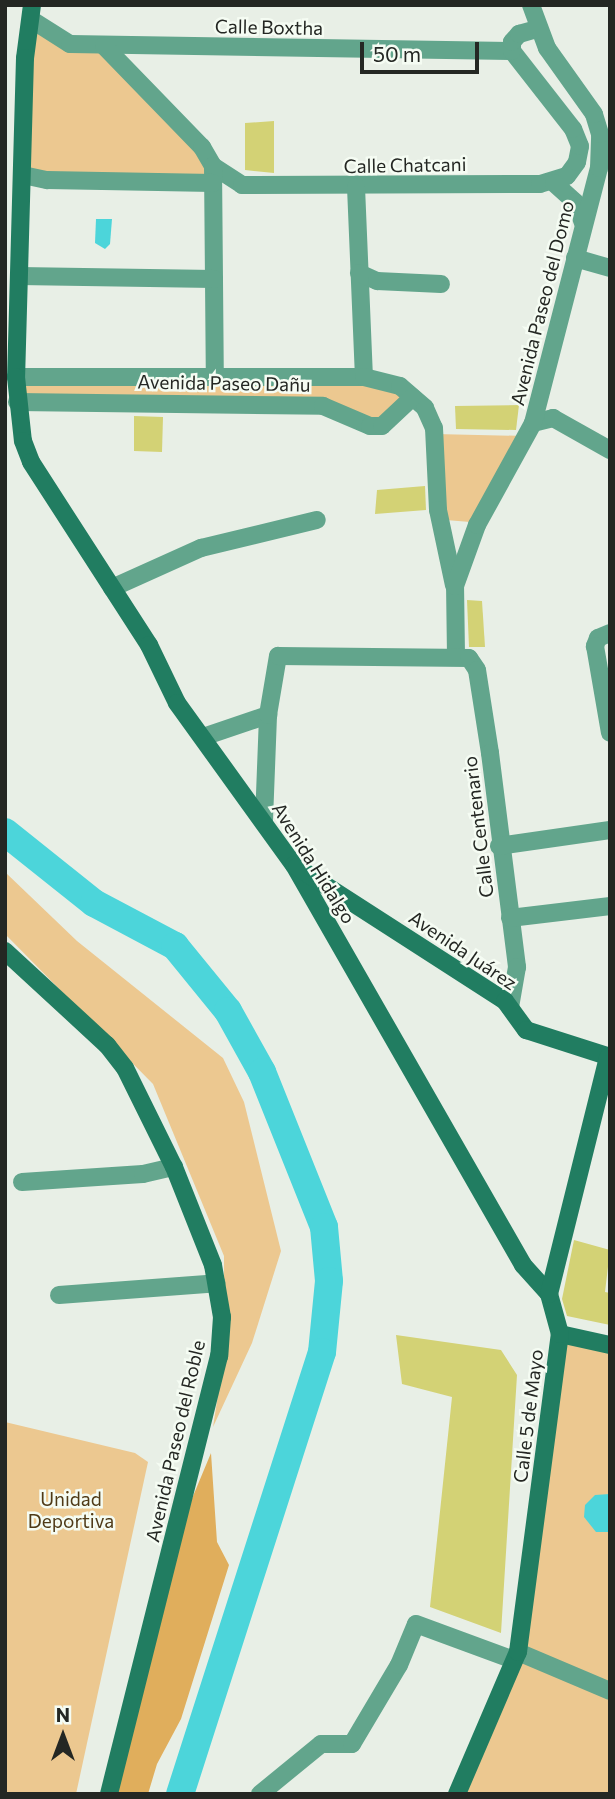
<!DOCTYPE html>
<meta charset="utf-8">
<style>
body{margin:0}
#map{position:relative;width:615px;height:1799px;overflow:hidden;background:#e8efe6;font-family:Commissioner,sans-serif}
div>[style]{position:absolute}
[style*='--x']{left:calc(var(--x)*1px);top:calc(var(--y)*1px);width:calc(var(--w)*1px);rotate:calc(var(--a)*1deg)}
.green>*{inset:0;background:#ecc890}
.forest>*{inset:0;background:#e0ae5c}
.water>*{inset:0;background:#4cd5da}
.river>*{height:28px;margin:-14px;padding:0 14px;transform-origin:14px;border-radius:14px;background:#4cd5da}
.building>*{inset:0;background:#d3d275}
.street>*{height:18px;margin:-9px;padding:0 9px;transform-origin:9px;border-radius:9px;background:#62a58c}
.secondary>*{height:18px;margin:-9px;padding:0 9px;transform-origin:9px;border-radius:9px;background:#217d61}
span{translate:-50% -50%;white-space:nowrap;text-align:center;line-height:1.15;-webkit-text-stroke:5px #f5fcf3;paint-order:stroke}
.street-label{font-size:19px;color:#242723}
.park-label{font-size:19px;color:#4f3a17}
.frame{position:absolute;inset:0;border:7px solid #242723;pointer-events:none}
.north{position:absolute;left:28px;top:1701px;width:70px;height:70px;-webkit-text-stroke:5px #f5fcf3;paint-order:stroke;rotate:0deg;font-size:19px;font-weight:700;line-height:28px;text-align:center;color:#242723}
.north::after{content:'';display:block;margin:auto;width:24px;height:32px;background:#242723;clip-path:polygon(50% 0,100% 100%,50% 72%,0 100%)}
.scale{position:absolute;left:360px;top:42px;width:119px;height:32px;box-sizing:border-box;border:4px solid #242723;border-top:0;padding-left:9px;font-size:21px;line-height:24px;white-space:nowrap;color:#242723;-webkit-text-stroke:5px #f5fcf3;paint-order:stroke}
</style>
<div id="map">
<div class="green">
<div style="clip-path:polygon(32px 20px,70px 44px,104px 46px,202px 147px,213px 183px,23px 175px)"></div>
<div style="clip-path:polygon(16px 377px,364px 377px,413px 397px,391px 422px,338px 410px,17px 402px)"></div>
<div style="clip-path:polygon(435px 434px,525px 436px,470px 522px,446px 520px)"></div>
<div style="clip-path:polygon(5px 872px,77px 941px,223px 1058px,244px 1102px,281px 1251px,252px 1343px,213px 1427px,224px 1356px,224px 1256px,153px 1084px,5px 934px)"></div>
<div style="clip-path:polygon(560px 1334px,610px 1345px,610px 1794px,457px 1794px,518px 1652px)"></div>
<div style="clip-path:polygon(5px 1422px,135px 1453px,148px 1462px,76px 1794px,5px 1794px)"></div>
</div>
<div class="forest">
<div style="clip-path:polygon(211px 1453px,217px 1542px,229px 1565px,181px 1719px,157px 1764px,148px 1794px,116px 1794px,181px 1525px)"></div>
</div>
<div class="water">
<div style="clip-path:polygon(96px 219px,112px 219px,110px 244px,105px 249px,95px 243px)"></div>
<div style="clip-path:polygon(610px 1494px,610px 1532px,596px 1532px,584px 1517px,585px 1505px,595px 1495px)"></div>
</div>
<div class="river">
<div style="--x:5;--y:832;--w:114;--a:38.6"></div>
<div style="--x:94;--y:903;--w:92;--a:28"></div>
<div style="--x:175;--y:946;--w:84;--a:50.8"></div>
<div style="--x:228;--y:1011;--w:70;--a:60.9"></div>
<div style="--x:262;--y:1072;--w:167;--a:68.2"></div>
<div style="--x:324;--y:1227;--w:54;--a:84.7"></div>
<div style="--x:329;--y:1281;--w:71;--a:95.6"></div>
<div style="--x:322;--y:1352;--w:464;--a:107.8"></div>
</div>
<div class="building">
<div style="clip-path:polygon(274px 121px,274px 173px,245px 170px,245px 123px)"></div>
<div style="clip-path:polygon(519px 405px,516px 430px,456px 429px,455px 406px)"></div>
<div style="clip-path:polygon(134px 416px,163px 417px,162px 452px,134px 451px)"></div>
<div style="clip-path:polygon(425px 486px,426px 510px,375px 514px,377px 490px)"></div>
<div style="clip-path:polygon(467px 600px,482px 601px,485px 647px,469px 647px)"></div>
<div style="clip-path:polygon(574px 1240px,610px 1250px,605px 1292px,610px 1293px,610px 1325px,567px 1316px,562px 1299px)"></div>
<div style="clip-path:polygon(396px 1335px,501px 1350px,517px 1375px,501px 1633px,430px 1607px,452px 1397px,402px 1384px)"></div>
</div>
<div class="street">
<div style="--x:32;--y:20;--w:45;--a:32.3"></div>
<div style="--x:70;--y:44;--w:442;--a:0.9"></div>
<div style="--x:104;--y:46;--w:141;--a:45.9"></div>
<div style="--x:202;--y:147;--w:22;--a:60"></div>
<div style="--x:213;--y:166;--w:35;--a:33"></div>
<div style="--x:242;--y:185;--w:298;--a:-0.2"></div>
<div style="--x:540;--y:184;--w:28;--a:-17"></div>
<div style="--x:567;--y:176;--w:17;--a:-54"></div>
<div style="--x:577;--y:162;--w:16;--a:-79"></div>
<div style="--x:580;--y:146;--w:18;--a:-112"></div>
<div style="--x:573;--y:129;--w:99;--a:-128"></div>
<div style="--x:512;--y:51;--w:9;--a:-90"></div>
<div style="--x:512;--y:42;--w:11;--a:-49"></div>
<div style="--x:519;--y:34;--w:18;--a:-16"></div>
<div style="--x:213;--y:166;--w:211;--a:89.5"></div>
<div style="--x:23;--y:175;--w:25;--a:12"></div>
<div style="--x:47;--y:180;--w:166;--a:1"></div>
<div style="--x:554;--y:183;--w:28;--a:42"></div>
<div style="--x:575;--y:202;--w:22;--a:69"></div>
<div style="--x:356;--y:187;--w:190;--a:87.6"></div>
<div style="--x:575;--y:258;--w:36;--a:16"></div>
<div style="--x:359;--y:273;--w:20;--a:24"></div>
<div style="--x:377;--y:281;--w:64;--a:2.7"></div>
<div style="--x:19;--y:276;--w:195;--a:0.9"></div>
<div style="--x:16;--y:377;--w:348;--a:0"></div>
<div style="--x:364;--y:377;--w:37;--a:14"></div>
<div style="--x:400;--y:386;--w:33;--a:41"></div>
<div style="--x:425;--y:408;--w:22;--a:66"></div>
<div style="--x:434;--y:428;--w:82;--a:87.2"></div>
<div style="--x:438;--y:510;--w:77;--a:78"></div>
<div style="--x:17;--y:402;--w:306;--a:0.7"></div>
<div style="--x:323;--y:406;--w:51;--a:23.1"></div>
<div style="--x:370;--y:426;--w:12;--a:0"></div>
<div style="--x:382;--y:426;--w:42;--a:-43.1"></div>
<div style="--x:533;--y:423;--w:21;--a:-14"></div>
<div style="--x:553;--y:418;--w:65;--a:29.3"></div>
<div style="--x:112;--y:588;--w:98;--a:-24.2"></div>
<div style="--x:201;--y:548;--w:119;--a:-13.6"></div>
<div style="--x:610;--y:633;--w:13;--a:157"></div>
<div style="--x:598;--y:638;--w:9;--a:111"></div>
<div style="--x:595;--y:646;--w:88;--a:80.2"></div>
<div style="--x:456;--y:655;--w:69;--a:-90.8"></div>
<div style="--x:455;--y:586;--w:65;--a:-70.2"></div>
<div style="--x:477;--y:525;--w:116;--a:-61.2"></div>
<div style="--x:533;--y:423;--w:263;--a:-75.5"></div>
<div style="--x:599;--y:168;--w:34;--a:-88"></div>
<div style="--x:600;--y:134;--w:21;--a:-107"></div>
<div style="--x:594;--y:114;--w:81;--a:-125.5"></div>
<div style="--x:547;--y:48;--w:46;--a:-110.4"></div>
<div style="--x:203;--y:737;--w:69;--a:-18.7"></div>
<div style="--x:264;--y:820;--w:105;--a:-87.8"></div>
<div style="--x:268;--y:715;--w:60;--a:-80.4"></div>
<div style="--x:278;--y:656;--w:191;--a:0.6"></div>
<div style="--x:469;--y:658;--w:14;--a:56"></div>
<div style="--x:477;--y:670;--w:84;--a:81.1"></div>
<div style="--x:490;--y:753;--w:216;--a:82.8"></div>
<div style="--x:517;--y:967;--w:41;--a:99.9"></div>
<div style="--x:499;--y:846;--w:112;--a:-8.2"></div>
<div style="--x:510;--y:918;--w:101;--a:-6.8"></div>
<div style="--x:22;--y:1182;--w:121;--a:-3.8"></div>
<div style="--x:143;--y:1174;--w:32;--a:-13"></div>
<div style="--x:59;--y:1295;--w:158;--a:-4.3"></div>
<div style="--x:518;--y:1652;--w:100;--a:23"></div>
<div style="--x:260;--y:1794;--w:79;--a:-39.3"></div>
<div style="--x:321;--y:1744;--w:31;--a:0"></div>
<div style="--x:352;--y:1744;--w:92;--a:-59.3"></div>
<div style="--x:399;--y:1665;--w:44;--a:-67.5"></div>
<div style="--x:416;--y:1624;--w:104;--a:20.2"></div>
</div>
<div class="secondary">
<div style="--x:32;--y:5;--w:53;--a:97.5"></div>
<div style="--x:25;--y:58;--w:319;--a:91.6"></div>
<div style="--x:16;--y:377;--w:64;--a:83.8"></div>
<div style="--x:23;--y:441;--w:22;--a:69"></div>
<div style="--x:31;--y:462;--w:218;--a:57.2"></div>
<div style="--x:149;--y:645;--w:64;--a:64.2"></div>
<div style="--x:177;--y:703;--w:200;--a:54.2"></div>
<div style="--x:294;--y:865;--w:461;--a:60.2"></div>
<div style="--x:523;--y:1265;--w:39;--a:48"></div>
<div style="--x:297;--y:867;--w:247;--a:32.8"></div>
<div style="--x:505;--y:1001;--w:36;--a:54"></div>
<div style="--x:526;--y:1030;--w:88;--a:17.8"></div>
<div style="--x:5;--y:951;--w:139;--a:42.7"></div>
<div style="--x:107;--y:1045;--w:29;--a:52"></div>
<div style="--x:125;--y:1068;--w:110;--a:63.7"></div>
<div style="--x:174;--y:1167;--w:105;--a:68.3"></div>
<div style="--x:213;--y:1265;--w:53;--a:80.2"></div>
<div style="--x:222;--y:1317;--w:39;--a:94"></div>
<div style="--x:219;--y:1356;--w:452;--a:104.1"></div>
<div style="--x:560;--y:1334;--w:51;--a:12.4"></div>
<div style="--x:457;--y:1794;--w:155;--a:-66.8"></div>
<div style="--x:518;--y:1652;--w:321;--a:-82.5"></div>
<div style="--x:560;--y:1334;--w:41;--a:-105.4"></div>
<div style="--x:549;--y:1294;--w:244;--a:-76"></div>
</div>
<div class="street-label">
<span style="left:269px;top:27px;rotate:1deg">Calle Boxtha</span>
<span style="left:405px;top:165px;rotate:-1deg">Calle Chatcani</span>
<span style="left:542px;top:303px;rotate:-76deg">Avenida Paseo del Domo</span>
<span style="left:224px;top:383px;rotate:1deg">Avenida Paseo Dañu</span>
<span style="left:478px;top:827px;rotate:-97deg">Calle Centenario</span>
<span style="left:314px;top:863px;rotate:58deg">Avenida Hidalgo</span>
<span style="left:463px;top:950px;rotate:34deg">Avenida Juárez</span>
<span style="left:528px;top:1416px;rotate:-83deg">Calle 5 de Mayo</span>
<span style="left:175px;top:1441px;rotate:-77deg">Avenida Paseo del Roble</span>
</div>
<div class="park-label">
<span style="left:71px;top:1510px">Unidad<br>Deportiva</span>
</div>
<div class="frame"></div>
<div class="north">N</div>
<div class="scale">50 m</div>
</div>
